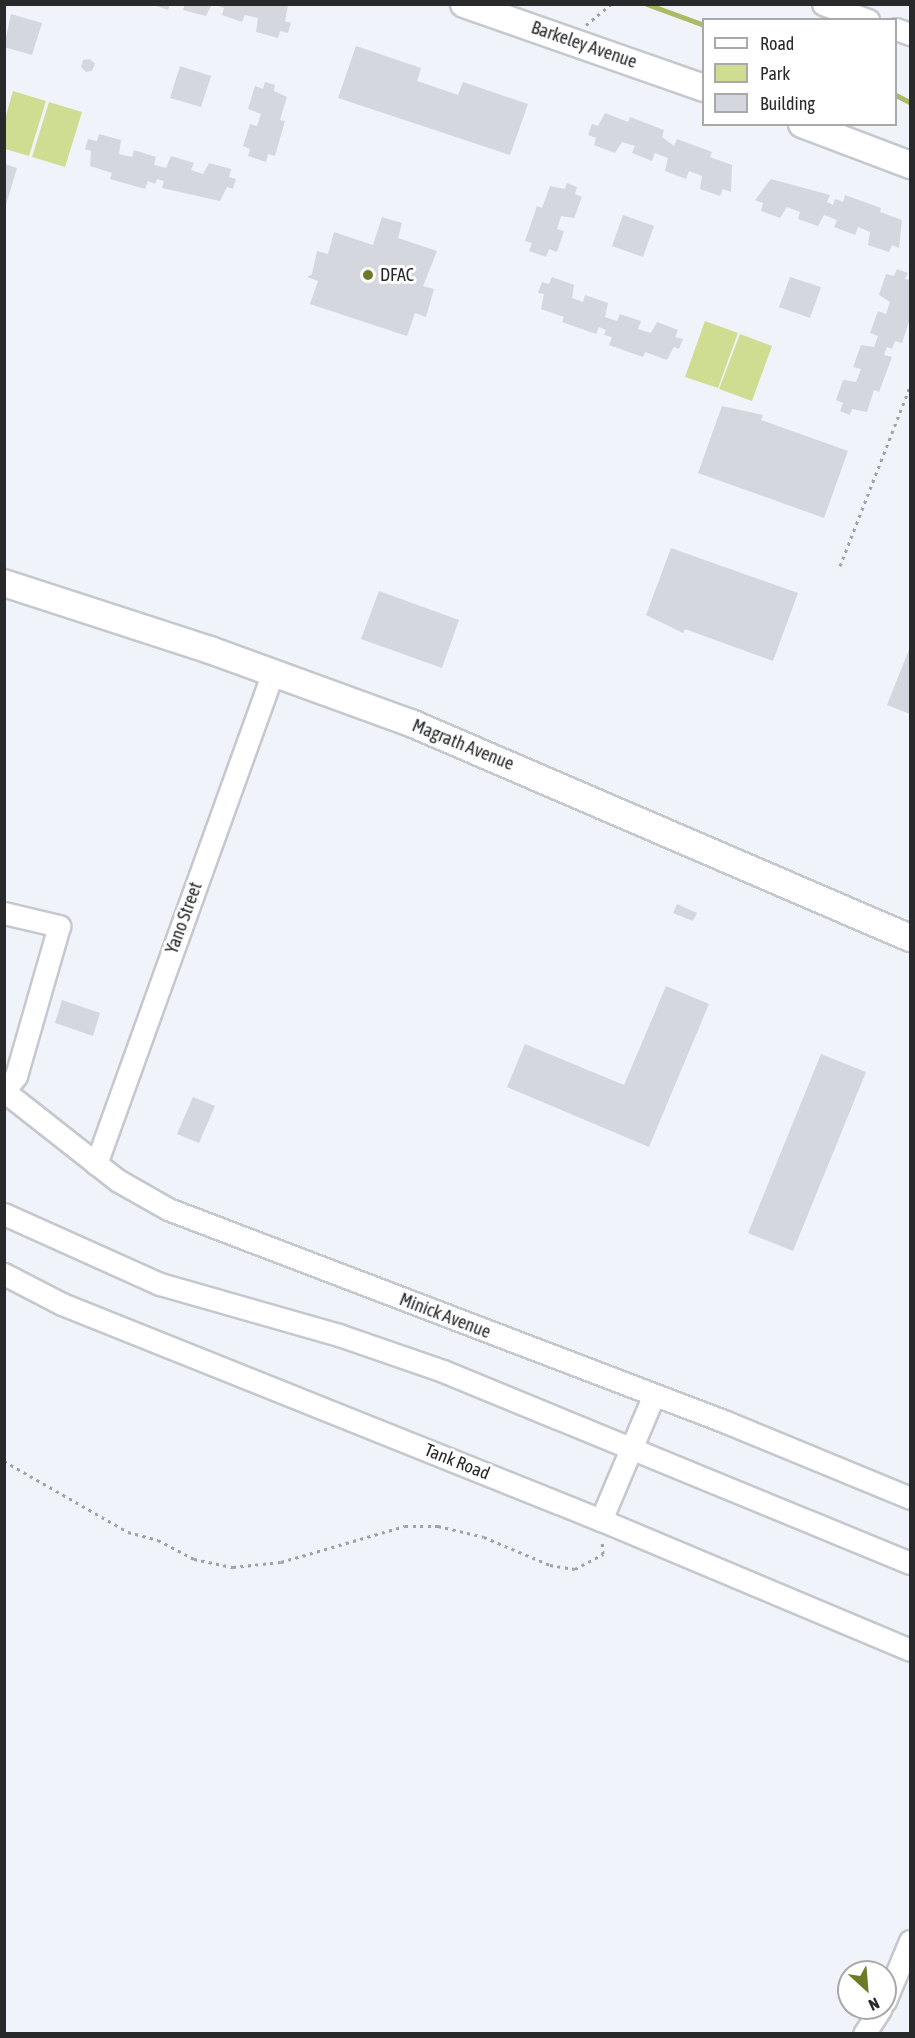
<!DOCTYPE html>
<style>
body{margin:0}
#map{position:relative;width:915px;height:2038px;overflow:hidden;background:#f0f3f9;font-family:"Asap Condensed",sans-serif}
div>[style]{position:absolute}
[style*='--x']{left:calc(var(--x)*1px);top:calc(var(--y)*1px);width:calc(var(--w)*1px);rotate:calc(var(--a)*1deg)}
.green>*{inset:0;background:#cedd92}
.stream>*{height:4.5px;margin:-2.25px;padding:0 2.25px;transform-origin:2.25px;border-radius:2.25px;background:#abba63}
.building>*{inset:0;background:#d4d7dd}
.path>*{height:3px;margin-top:-1.5px;transform-origin:0;background:repeating-linear-gradient(90deg,#a0a2a6 0 3px,transparent 0 7.5px)}
.roads{filter:drop-shadow(2px 0 #c5c8ce) drop-shadow(-2px 0 #c5c8ce) drop-shadow(0 2px #c5c8ce) drop-shadow(0 -2px #c5c8ce)}
.minor>*{height:21px;margin:-10.5px;padding:0 10.5px;transform-origin:10.5px;border-radius:10.5px;background:#fff}
.major>*{height:26px;margin:-13px;padding:0 13px;transform-origin:13px;border-radius:13px;background:#fff}
.dots>*{width:16px;height:16px;translate:-50% -50%;box-sizing:border-box;border:3px solid #fff;border-radius:50%}
span{translate:-50% -50%;white-space:nowrap;text-align:center;line-height:1.15;-webkit-text-stroke:6px #fff;paint-order:stroke}
.street-label{font-size:18px;color:#28292b}
.poi-label{font-size:18px;color:#28292b}
.left{translate:0 -50%;text-align:left}
.frame{position:absolute;inset:0;border:6px solid #28292b;pointer-events:none}
.legend{position:absolute;left:702px;top:18px;width:195px;height:108px;box-sizing:border-box;background:#fff;border:2px solid #a9a9aa;margin:0;padding:8px 10px;list-style:none;font-size:18px;color:#28292b}
.legend li{display:flex;align-items:center;gap:12px;height:30px}
.legend b{width:30px;border:2px solid #a9a9aa}
.north{position:absolute;left:837px;top:1960px;width:60px;height:60px;box-sizing:border-box;background:#fff;border:2px solid #a9a9aa;border-radius:50%;rotate:154deg;font-size:16px;font-weight:700;line-height:24px;text-align:center;color:#28292b}
.north::after{content:'';display:block;margin:auto;width:21px;height:27px;background:#6e7a26;clip-path:polygon(50% 0,100% 100%,50% 72%,0 100%)}
</style>
<div id="map">
<div class="green">
<div style="clip-path:polygon(13px 91px,46px 101px,29px 156px,5px 149px,5px 119px)"></div>
<div style="clip-path:polygon(49px 102px,82px 112px,65px 167px,32px 157px)"></div>
<div style="clip-path:polygon(705px 321px,738px 333px,718px 388px,685px 377px)"></div>
<div style="clip-path:polygon(740px 334px,772px 346px,752px 401px,719px 389px)"></div>
</div>
<div class="stream">
<div style="--x:647;--y:4;--w:61;--a:20.2"></div>
<div style="--x:896;--y:95;--w:16;--a:27"></div>
</div>
<div class="building">
<div style="clip-path:polygon(151px 4px,170px 4px,168px 10px)"></div>
<div style="clip-path:polygon(185px 4px,212px 4px,206px 16px,183px 10px)"></div>
<div style="clip-path:polygon(213px 4px,282px 4px,288px 6px,285px 21px,291px 23px,288px 33px,280px 31px,278px 38px,256px 32px,258px 18px,245px 15px,242px 22px,222px 15px,224px 8px)"></div>
<div style="clip-path:polygon(11px 14px,42px 23px,32px 55px,4px 47px)"></div>
<div style="clip-path:polygon(356px 46px,421px 68px,417px 81px,458px 95px,463px 82px,528px 104px,510px 155px,338px 98px)"></div>
<div style="clip-path:polygon(90px 59px,95px 64px,92px 71px,86px 72px,81px 67px,83px 60px)"></div>
<div style="clip-path:polygon(180px 66px,211px 76px,201px 107px,170px 98px)"></div>
<div style="clip-path:polygon(265px 82px,275px 85px,274px 91px,287px 97px,280px 120px,285px 121px,275px 156px,268px 154px,266px 162px,248px 156px,250px 149px,243px 146px,250px 124px,257px 126px,261px 114px,248px 109px,255px 86px,263px 89px)"></div>
<div style="clip-path:polygon(605px 113px,628px 122px,630px 117px,664px 130px,662px 137px,674px 146px,677px 139px,712px 152px,710px 157px,732px 165px,731px 192px,723px 189px,720px 196px,700px 189px,702px 176px,689px 171px,686px 179px,665px 171px,668px 158px,655px 153px,652px 161px,632px 153px,635px 146px,622px 142px,615px 153px,594px 145px,596px 138px,588px 135px,592px 124px,598px 126px)"></div>
<div style="clip-path:polygon(99px 134px,121px 140px,119px 154px,132px 157px,134px 150px,156px 157px,154px 165px,166px 168px,171px 156px,194px 163px,191px 170px,203px 174px,209px 163px,231px 169px,229px 177px,236px 179px,233px 189px,227px 187px,220px 201px,162px 188px,164px 181px,157px 179px,155px 184px,148px 181px,145px 189px,110px 179px,112px 173px,90px 166px,91px 151px,85px 149px,88px 139px,97px 141px)"></div>
<div style="clip-path:polygon(5px 164px,17px 168px,5px 208px)"></div>
<div style="clip-path:polygon(771px 179px,830px 195px,827px 202px,833px 205px,835px 199px,843px 202px,845px 195px,881px 208px,880px 212px,902px 220px,899px 248px,892px 245px,889px 252px,868px 245px,870px 232px,858px 227px,855px 235px,834px 227px,837px 220px,824px 215px,818px 226px,798px 219px,800px 212px,787px 207px,780px 218px,761px 211px,763px 203px,755px 200px)"></div>
<div style="clip-path:polygon(567px 183px,577px 187px,575px 194px,582px 197px,574px 218px,561px 216px,557px 229px,564px 231px,557px 252px,549px 249px,546px 257px,529px 251px,532px 243px,525px 241px,537px 206px,542px 208px,550px 186px,565px 189px)"></div>
<div style="clip-path:polygon(623px 215px,654px 226px,643px 257px,612px 246px)"></div>
<div style="clip-path:polygon(382px 217px,402px 223px,398px 238px,437px 251px,423px 286px,434px 289px,426px 317px,415px 313px,407px 336px,310px 304px,318px 281px,307px 277px,312px 274px,317px 251px,328px 254px,334px 232px,373px 245px)"></div>
<div style="clip-path:polygon(897px 269px,908px 273px,905px 279px,910px 280px,910px 319px,902px 343px,895px 341px,892px 349px,887px 347px,884px 355px,892px 357px,879px 392px,874px 390px,867px 412px,852px 409px,850px 415px,840px 411px,843px 403px,836px 400px,843px 380px,856px 382px,861px 369px,853px 367px,861px 345px,874px 347px,878px 336px,870px 333px,878px 311px,886px 314px,890px 302px,879px 295px,886px 274px,894px 276px)"></div>
<div style="clip-path:polygon(552px 277px,574px 285px,572px 298px,583px 302px,585px 295px,608px 303px,605px 317px,617px 321px,620px 314px,641px 321px,638px 329px,651px 333px,657px 322px,678px 330px,675px 337px,683px 339px,679px 349px,674px 347px,667px 360px,645px 352px,643px 357px,609px 345px,612px 337px,604px 335px,606px 330px,599px 327px,596px 334px,562px 322px,564px 317px,541px 309px,544px 294px,538px 293px,542px 282px,549px 284px)"></div>
<div style="clip-path:polygon(790px 277px,821px 287px,810px 318px,779px 307px)"></div>
<div style="clip-path:polygon(722px 406px,763px 415px,761px 420px,848px 451px,824px 518px,698px 473px)"></div>
<div style="clip-path:polygon(671px 548px,798px 593px,773px 661px,685px 629px,683px 633px,646px 615px)"></div>
<div style="clip-path:polygon(379px 591px,459px 620px,442px 668px,361px 639px)"></div>
<div style="clip-path:polygon(910px 647px,910px 714px,887px 705px)"></div>
<div style="clip-path:polygon(677px 904px,697px 913px,693px 921px,673px 913px)"></div>
<div style="clip-path:polygon(666px 986px,709px 1004px,649px 1147px,507px 1087px,525px 1044px,624px 1085px)"></div>
<div style="clip-path:polygon(62px 1000px,100px 1013px,93px 1036px,55px 1023px)"></div>
<div style="clip-path:polygon(821px 1054px,866px 1072px,793px 1251px,748px 1233px)"></div>
<div style="clip-path:polygon(193px 1097px,215px 1106px,199px 1143px,177px 1134px)"></div>
</div>
<div class="path">
<div style="--x:586;--y:25;--w:33;--a:-40"></div>
<div style="--x:840;--y:566;--w:193;--a:-68.7"></div>
<div style="--x:4;--y:1461;--w:143;--a:29.8"></div>
<div style="--x:128;--y:1532;--w:31;--a:15"></div>
<div style="--x:158;--y:1540;--w:41;--a:27.8"></div>
<div style="--x:194;--y:1559;--w:40;--a:12"></div>
<div style="--x:233;--y:1567;--w:48;--a:-5.9"></div>
<div style="--x:281;--y:1562;--w:129;--a:-16.2"></div>
<div style="--x:405;--y:1526;--w:33;--a:0"></div>
<div style="--x:438;--y:1526;--w:47;--a:13.4"></div>
<div style="--x:484;--y:1537;--w:72;--a:23"></div>
<div style="--x:550;--y:1565;--w:25;--a:9"></div>
<div style="--x:575;--y:1569;--w:32;--a:-28"></div>
<div style="--x:603;--y:1554;--w:14;--a:-94"></div>
</div>
<div class="roads">
<div class="minor">
<div style="--x:823;--y:4;--w:48;--a:19.6"></div>
<div style="--x:896;--y:29;--w:15;--a:20"></div>
<div style="--x:4;--y:913;--w:57;--a:13.3"></div>
<div style="--x:59;--y:926;--w:156;--a:106"></div>
<div style="--x:16;--y:1076;--w:19;--a:129"></div>
<div style="--x:4;--y:1091;--w:144;--a:38.2"></div>
<div style="--x:117;--y:1180;--w:59;--a:29.6"></div>
<div style="--x:168;--y:1209;--w:597;--a:20.89"></div>
<div style="--x:726;--y:1422;--w:199;--a:22.4"></div>
<div style="--x:96;--y:1164;--w:523;--a:-70.21"></div>
<div style="--x:4;--y:1214;--w:171;--a:24.2"></div>
<div style="--x:160;--y:1284;--w:186;--a:15.9"></div>
<div style="--x:339;--y:1335;--w:110;--a:19.1"></div>
<div style="--x:443;--y:1371;--w:505;--a:22.35"></div>
<div style="--x:4;--y:1274;--w:65;--a:27.3"></div>
<div style="--x:62;--y:1304;--w:581;--a:21.84"></div>
<div style="--x:601;--y:1520;--w:335;--a:22.8"></div>
<div style="--x:601;--y:1520;--w:134;--a:-67.1"></div>
<div style="--x:885;--y:2001;--w:65;--a:-67.4"></div>
<div style="--x:864;--y:2034;--w:31;--a:-57"></div>
</div>
<div class="major">
<div style="--x:464;--y:4;--w:254;--a:19.3"></div>
<div style="--x:802;--y:124;--w:116;--a:20.8"></div>
<div style="--x:4;--y:583;--w:217;--a:18"></div>
<div style="--x:210;--y:650;--w:214;--a:20"></div>
<div style="--x:411;--y:723;--w:543;--a:23.31"></div>
</div>
</div>
<div class="dots">
<div style="left:368px;top:275px;background:#6e7a26"></div>
</div>
<div class="street-label">
<span style="left:584px;top:45px;rotate:19deg">Barkeley Avenue</span>
<span style="left:463px;top:745px;rotate:22deg">Magrath Avenue</span>
<span style="left:184px;top:918px;rotate:-70deg">Yano Street</span>
<span style="left:445px;top:1316px;rotate:21deg">Minick Avenue</span>
<span style="left:457px;top:1462px;rotate:22deg">Tank Road</span>
</div>
<div class="poi-label">
<span class="left" style="left:380px;top:275px">DFAC</span>
</div>
<div class="frame"></div>
<ul class="legend">
<li><b style="height:8px;background:#fff"></b>Road</li>
<li><b style="height:16px;background:#cedd92"></b>Park</li>
<li><b style="height:16px;background:#d4d7dd"></b>Building</li>
</ul>
<div class="north">N</div>
</div>
